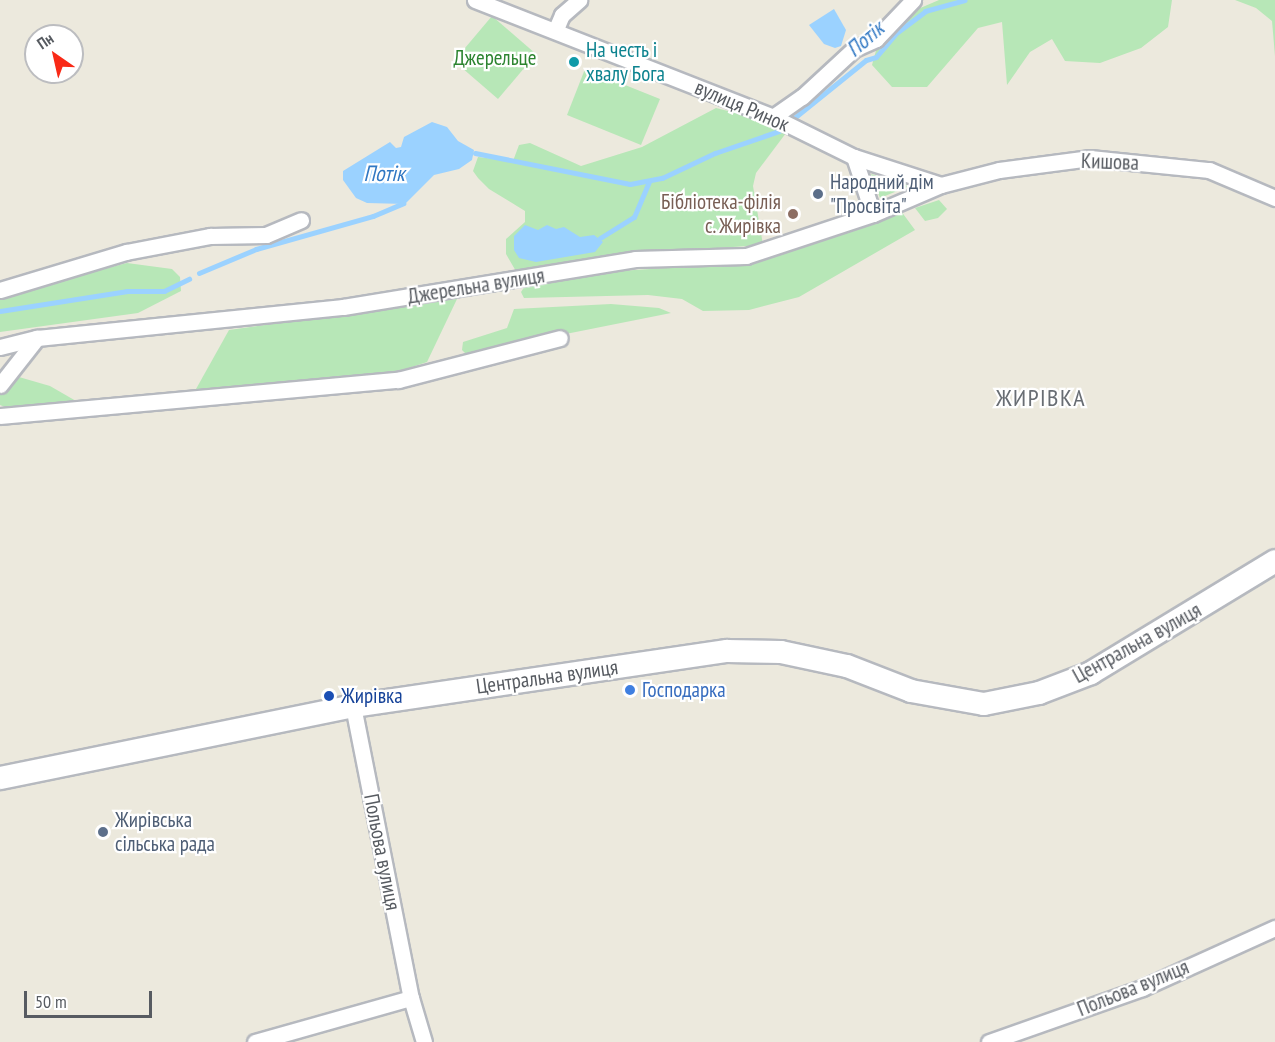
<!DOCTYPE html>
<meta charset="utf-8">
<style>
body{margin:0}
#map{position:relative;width:1275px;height:1042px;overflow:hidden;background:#ece9dd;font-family:"PT Sans Narrow",sans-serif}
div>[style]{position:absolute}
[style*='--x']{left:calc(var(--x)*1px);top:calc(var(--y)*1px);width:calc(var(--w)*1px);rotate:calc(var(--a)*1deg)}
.green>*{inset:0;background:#b7e7b7}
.water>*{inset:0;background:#9bd2ff}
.stream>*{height:5px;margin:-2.5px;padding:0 2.5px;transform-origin:2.5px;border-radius:2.5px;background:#9bd2ff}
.roads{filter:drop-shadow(2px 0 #b6b9bf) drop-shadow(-2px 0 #b6b9bf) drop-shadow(0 2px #b6b9bf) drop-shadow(0 -2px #b6b9bf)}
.street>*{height:15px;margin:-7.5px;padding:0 7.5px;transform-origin:7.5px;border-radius:7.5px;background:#fff}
.secondary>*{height:22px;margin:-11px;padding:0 11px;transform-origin:11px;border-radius:11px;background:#fff}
.dots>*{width:16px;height:16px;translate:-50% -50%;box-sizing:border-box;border:3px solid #fff;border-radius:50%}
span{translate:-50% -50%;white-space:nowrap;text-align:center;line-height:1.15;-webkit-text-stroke:4.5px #fff;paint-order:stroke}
.culture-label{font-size:21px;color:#0d838f}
.left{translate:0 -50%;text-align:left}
.park-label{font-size:21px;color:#2c8430}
.street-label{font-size:21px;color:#575b61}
.service-label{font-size:21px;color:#4e5e75}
.education-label{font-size:21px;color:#785e54}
.right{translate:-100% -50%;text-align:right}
.shop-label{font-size:21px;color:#366cbe}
.transit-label{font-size:21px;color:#164399}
.water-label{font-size:22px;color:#3178c3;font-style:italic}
.quarter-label{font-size:24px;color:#686d73;letter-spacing:1.5px}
.north{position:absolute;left:24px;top:24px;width:60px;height:60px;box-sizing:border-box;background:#fff;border:2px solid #bcbdc0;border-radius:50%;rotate:326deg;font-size:16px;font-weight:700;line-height:24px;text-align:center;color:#575b61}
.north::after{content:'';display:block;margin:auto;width:21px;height:27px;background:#f92a17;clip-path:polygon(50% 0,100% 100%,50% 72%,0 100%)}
.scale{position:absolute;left:24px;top:991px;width:128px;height:27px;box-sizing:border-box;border:3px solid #575b61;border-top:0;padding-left:8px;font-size:18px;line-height:21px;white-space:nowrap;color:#575b61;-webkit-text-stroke:4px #fff;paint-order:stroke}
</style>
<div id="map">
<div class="green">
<div style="clip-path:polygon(939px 0,1172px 0,1168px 27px,1141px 48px,1100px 63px,1065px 61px,1052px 39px,1030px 52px,1007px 85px,1002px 22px,978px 28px,927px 87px,892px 87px,872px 65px,877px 47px,918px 9px)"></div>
<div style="clip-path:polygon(1235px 0,1275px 0,1275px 56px,1272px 21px,1256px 8px)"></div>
<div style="clip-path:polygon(492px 16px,536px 54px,498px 99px,454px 61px)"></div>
<div style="clip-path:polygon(585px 69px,660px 99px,641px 145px,567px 115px)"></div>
<div style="clip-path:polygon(716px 108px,748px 116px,786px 133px,756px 173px,753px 186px,763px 245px,613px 255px,517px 273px,506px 254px,506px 239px,525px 222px,525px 211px,489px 189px,478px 178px,473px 171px,478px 157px,513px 161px,519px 145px,530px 143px,581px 166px,642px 147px)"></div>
<div style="clip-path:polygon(871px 174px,906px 184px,907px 187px,880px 198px)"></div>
<div style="clip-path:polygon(939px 200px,947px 209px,938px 218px,925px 221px,915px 208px)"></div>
<div style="clip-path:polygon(901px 211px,915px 230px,799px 297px,749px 310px,703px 311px,682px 299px,648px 295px,524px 298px,521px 292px,525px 286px,588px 273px,743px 263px)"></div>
<div style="clip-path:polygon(127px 263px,172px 269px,180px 277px,181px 291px,138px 313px,0 332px,0 296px)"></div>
<div style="clip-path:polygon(457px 299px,427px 362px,403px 370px,255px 389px,196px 389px,229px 330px)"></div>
<div style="clip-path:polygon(611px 304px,659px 308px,671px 313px,466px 354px,462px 350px,463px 342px,507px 328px,514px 309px)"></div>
<div style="clip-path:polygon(12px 375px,50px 386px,76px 401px,5px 407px,0 405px,0 390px)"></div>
</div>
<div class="water">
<div style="clip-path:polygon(834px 9px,846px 30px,841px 46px,835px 48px,824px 44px,809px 25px)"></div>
<div style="clip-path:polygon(432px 122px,447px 127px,458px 141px,474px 150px,472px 160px,459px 169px,434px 175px,405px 204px,367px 203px,356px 198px,343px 180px,343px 171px,390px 142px,396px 148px,401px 147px,404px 137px)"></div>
<div style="clip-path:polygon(525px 225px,538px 230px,547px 225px,556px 229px,564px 227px,580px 237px,594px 235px,603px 242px,595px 252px,536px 262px,519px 258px,514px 250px,514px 236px)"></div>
</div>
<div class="stream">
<div style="--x:794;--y:118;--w:92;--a:-38.9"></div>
<div style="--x:866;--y:60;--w:10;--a:-17"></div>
<div style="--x:876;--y:57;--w:30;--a:-50"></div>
<div style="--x:895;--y:34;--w:38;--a:-37"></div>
<div style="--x:925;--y:11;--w:41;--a:-15.4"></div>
<div style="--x:475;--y:153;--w:158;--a:11.3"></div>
<div style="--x:630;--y:184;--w:33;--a:-11"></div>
<div style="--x:662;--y:178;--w:59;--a:-25.3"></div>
<div style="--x:715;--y:153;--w:68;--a:-19"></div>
<div style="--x:600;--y:238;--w:40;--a:-32"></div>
<div style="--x:634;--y:217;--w:38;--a:-67"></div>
<div style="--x:199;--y:273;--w:62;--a:-22.8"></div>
<div style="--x:256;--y:249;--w:122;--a:-15.8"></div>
<div style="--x:373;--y:216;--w:33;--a:-23"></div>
<div style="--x:0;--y:311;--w:129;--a:-8.9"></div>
<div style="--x:127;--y:291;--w:37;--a:0"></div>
<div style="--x:164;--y:291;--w:28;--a:-26"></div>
</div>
<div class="roads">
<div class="street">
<div style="--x:475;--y:0;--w:320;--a:21.4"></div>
<div style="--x:773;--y:117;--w:90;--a:26.3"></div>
<div style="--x:854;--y:157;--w:91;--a:17.8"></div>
<div style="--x:556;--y:29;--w:15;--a:-67"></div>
<div style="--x:562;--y:15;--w:23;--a:-41"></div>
<div style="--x:773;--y:117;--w:35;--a:-35"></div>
<div style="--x:802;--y:97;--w:71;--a:-42.7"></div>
<div style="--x:854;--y:49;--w:24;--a:-24"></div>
<div style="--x:876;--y:39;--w:54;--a:-46.5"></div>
<div style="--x:854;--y:157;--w:60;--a:71.6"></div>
<div style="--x:0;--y:290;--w:132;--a:-16.8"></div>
<div style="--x:126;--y:252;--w:86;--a:-10.8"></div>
<div style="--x:210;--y:236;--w:56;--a:-1"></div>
<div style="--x:266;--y:235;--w:38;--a:-23"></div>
<div style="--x:0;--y:347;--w:38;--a:-14"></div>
<div style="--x:37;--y:338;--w:308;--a:-5.8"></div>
<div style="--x:343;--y:307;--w:296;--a:-9.3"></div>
<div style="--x:635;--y:259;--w:111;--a:-1.5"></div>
<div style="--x:746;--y:256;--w:134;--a:-18.3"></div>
<div style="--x:873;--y:214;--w:74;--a:-23.1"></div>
<div style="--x:941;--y:185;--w:60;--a:-14.5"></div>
<div style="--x:999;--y:170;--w:92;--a:-7.5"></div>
<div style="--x:1090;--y:158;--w:120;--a:5.8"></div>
<div style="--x:1209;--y:170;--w:72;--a:23"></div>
<div style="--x:0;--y:385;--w:60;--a:-51.8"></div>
<div style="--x:0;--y:416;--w:400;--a:-5.2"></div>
<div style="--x:398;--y:380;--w:167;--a:-14.5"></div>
<div style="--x:353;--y:706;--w:298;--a:78.8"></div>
<div style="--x:411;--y:998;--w:46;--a:73.5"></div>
<div style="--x:255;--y:1042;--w:162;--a:-15.8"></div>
<div style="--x:989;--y:1042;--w:162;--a:-19.4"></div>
<div style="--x:1142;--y:988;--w:146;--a:-24.3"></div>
</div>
<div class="secondary">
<div style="--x:0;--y:778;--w:360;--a:-11.5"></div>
<div style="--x:353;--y:706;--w:378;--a:-8.4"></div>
<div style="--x:727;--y:651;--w:54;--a:1.1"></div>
<div style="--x:781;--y:652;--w:67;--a:12"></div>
<div style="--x:847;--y:666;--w:69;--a:21.3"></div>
<div style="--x:911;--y:691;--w:74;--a:10.1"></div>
<div style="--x:984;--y:704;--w:56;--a:-11.3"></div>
<div style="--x:1039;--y:693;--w:56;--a:-21"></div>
<div style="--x:1091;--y:673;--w:215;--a:-31.3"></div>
</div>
</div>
<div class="dots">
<div style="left:574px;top:62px;background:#0f9aa8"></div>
<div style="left:818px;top:194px;background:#5c6f8a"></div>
<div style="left:793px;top:214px;background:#8d6e63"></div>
<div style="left:630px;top:690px;background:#3f7fe0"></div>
<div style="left:329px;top:696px;background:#1a4fb4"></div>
<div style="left:103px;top:832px;background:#5c6f8a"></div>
</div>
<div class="culture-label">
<span class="left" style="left:586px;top:62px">На честь і<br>хвалу Бога</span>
</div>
<div class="park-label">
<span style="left:495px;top:58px">Джерельце</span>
</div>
<div class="street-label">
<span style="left:742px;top:106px;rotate:23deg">вулиця Ринок</span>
<span style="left:1110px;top:162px;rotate:2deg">Кишова</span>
<span style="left:476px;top:286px;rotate:-9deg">Джерельна вулиця</span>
<span style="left:1137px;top:643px;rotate:-29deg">Центральна вулиця</span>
<span style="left:547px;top:677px;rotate:-8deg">Центральна вулиця</span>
<span style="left:382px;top:852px;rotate:79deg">Польова вулиця</span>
<span style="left:1133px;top:988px;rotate:-22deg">Польова вулиця</span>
</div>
<div class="service-label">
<span class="left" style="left:830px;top:194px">Народний дім<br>"Просвіта"</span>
<span class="left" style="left:115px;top:832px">Жирівська<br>сільська рада</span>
</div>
<div class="education-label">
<span class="right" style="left:781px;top:214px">Бібліотека-філія<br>с. Жирівка</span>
</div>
<div class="shop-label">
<span class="left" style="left:642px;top:690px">Господарка</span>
</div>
<div class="transit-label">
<span class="left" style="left:341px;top:696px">Жирівка</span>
</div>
<div class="water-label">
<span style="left:865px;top:39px;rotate:-41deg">Потік</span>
<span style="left:384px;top:174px">Потік</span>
</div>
<div class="quarter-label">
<span style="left:1041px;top:398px">ЖИРІВКА</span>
</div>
<div class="north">Пн</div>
<div class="scale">50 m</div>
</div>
